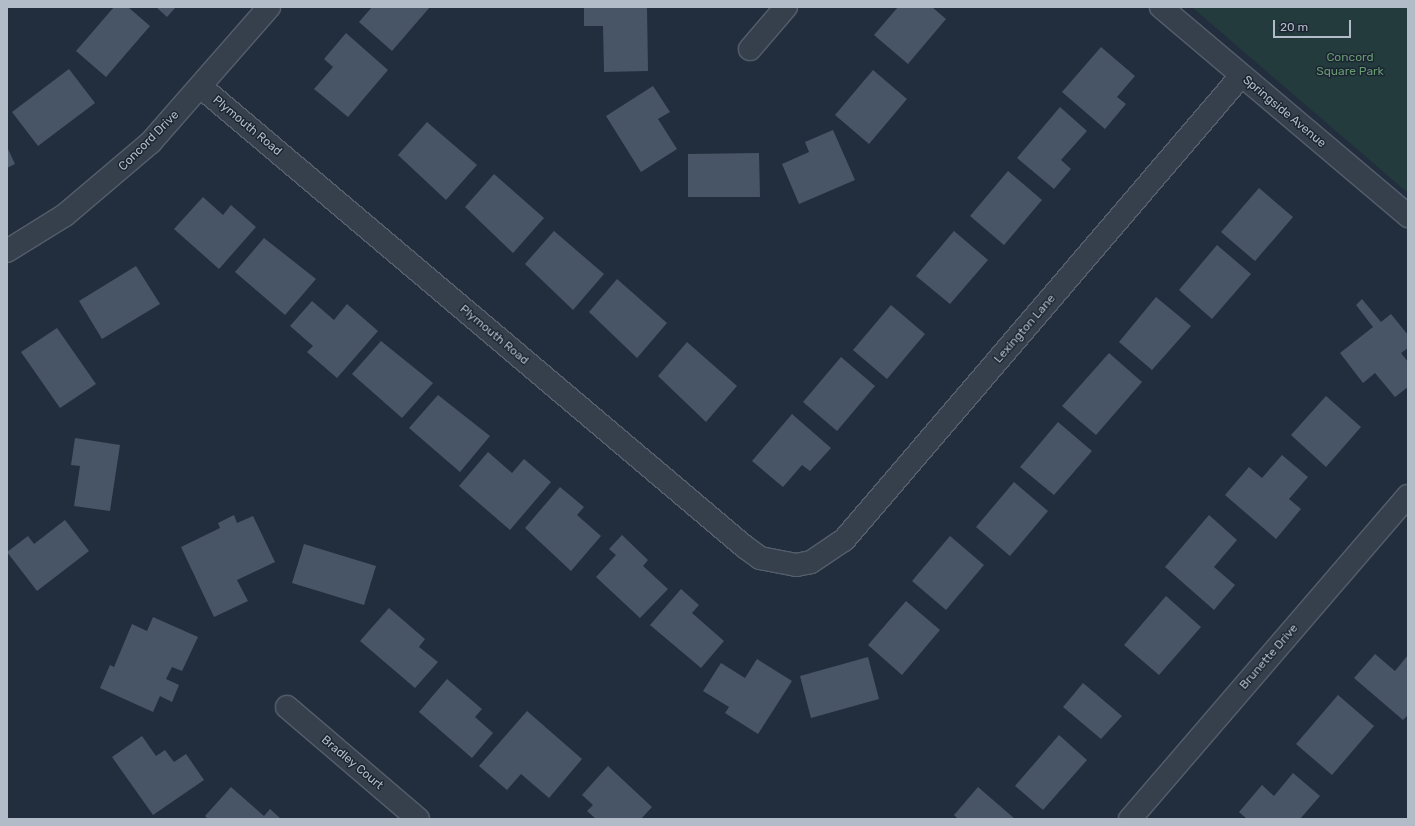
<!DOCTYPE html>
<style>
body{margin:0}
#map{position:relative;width:1415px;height:826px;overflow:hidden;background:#222e3d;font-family:Rubik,sans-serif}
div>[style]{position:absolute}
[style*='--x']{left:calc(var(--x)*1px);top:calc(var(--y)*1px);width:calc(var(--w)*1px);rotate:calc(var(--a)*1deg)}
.green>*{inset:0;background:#243b3e}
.building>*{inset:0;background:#485566}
.roads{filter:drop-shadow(1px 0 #545e6b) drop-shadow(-1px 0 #545e6b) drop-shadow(0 1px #545e6b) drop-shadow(0 -1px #545e6b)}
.street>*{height:22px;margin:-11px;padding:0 11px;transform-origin:11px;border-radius:11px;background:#36404d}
span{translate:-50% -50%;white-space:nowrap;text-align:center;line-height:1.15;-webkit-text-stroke:3px #1b2532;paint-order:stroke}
.park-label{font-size:12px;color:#689a72}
.street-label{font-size:12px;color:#b2bbc8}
.frame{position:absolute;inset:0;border:8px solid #b2bbc8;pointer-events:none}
.scale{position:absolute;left:1273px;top:20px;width:78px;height:18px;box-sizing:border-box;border:2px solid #b2bbc8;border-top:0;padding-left:5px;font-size:12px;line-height:14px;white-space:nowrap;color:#b2bbc8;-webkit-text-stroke:3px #1b2532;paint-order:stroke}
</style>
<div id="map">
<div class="green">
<div style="clip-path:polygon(1192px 7px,1408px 7px,1408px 193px)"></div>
</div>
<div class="building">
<div style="clip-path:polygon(114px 7px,128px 7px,150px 26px,106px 77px,76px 51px)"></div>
<div style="clip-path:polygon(156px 7px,176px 7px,167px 17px)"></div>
<div style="clip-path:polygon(372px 7px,430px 7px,392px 51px,359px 22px)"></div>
<div style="clip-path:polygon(584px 7px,647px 7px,648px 71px,604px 72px,603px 26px,584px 26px)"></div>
<div style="clip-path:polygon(898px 7px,932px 7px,946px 19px,908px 64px,874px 35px)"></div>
<div style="clip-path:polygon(346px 33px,388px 70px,348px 117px,314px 89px,333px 67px,324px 59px)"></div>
<div style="clip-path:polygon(1101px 47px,1135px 76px,1117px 97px,1126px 104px,1105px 129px,1062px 92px)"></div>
<div style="clip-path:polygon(69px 69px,95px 103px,38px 146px,12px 112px)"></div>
<div style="clip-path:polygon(873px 70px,907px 99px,869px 144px,835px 115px)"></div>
<div style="clip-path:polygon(653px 86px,670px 112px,658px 119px,677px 149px,641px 172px,606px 116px)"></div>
<div style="clip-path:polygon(1060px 107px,1087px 131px,1061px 160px,1071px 169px,1054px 189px,1017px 158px)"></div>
<div style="clip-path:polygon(427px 122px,477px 165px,446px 200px,398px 155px)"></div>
<div style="clip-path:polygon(833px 130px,855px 180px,799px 204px,782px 164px,809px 152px,805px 142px)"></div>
<div style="clip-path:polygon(7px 147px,15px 164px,7px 168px)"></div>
<div style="clip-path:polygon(759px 153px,760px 197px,688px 197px,688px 154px)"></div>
<div style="clip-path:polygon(1008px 171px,1042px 200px,1004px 245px,970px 216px)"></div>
<div style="clip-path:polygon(494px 174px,544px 218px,513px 253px,465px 207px)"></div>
<div style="clip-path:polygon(1259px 188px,1293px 217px,1255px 261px,1221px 232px)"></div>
<div style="clip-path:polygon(203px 197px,223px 215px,231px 205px,256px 227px,219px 269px,174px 229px)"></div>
<div style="clip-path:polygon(554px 231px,604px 274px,573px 310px,525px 264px)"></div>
<div style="clip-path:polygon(954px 231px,988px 260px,950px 304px,916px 276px)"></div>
<div style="clip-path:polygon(264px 238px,316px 279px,285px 315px,235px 272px)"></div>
<div style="clip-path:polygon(1217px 245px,1251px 274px,1212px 319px,1179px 290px)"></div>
<div style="clip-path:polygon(136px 266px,160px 304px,102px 339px,79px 301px)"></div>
<div style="clip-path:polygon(617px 279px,667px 323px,637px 358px,589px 312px)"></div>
<div style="clip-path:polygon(1156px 297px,1191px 326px,1152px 370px,1119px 342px)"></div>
<div style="clip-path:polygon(1362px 299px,1381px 322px,1391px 314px,1408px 335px,1408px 348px,1401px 353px,1408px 362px,1408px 387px,1395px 397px,1375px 373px,1363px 383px,1340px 353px,1373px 327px,1356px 305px)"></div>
<div style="clip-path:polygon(312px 301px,334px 320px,347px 304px,378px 331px,337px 378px,307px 352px,313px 346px,290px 326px)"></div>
<div style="clip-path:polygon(891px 305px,925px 334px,887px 379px,853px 350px)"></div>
<div style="clip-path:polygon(57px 328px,96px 384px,60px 408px,21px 352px)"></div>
<div style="clip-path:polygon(381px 341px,433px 383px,402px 418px,352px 374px)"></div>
<div style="clip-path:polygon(687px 342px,737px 386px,706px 422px,658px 376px)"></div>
<div style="clip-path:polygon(1109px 353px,1142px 382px,1096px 435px,1062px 406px)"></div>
<div style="clip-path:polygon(841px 357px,875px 386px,837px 431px,803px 402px)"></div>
<div style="clip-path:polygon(438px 395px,490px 436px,460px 472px,409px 428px)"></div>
<div style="clip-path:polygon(1326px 396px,1361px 427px,1326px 467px,1291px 435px)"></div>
<div style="clip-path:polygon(792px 414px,831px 448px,810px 471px,802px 465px,783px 487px,752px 461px)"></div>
<div style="clip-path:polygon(1058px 422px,1092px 451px,1054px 495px,1020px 467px)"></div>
<div style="clip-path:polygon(75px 438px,120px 445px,110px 511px,74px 506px,80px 466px,71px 465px)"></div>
<div style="clip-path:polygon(488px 452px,512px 473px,524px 459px,551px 482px,510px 530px,459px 486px)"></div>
<div style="clip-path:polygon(1282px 455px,1308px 477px,1289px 499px,1301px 509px,1276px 539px,1225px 495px,1249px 467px,1262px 478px)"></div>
<div style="clip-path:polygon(1014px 482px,1048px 511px,1010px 556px,976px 527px)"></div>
<div style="clip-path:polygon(560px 487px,584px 507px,577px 515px,601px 536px,571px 571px,525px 528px)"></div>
<div style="clip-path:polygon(234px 515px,237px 523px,253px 516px,275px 562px,237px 580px,248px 601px,214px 617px,181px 547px,220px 528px,218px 523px)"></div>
<div style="clip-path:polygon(1209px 515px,1237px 540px,1214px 567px,1235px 585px,1214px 610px,1165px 567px)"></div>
<div style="clip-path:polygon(65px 520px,89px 551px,37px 591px,7px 552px,28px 536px,34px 544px)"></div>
<div style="clip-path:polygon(622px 535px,648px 560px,643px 566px,668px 589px,640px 618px,596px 577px,616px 555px,609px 549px)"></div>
<div style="clip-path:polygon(950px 536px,984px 565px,946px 610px,912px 581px)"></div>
<div style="clip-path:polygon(304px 544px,376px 566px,364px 605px,292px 583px)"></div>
<div style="clip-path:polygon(681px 589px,699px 605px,692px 613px,724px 641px,701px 668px,650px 625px)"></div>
<div style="clip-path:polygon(1166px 596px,1201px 627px,1159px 675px,1124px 645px)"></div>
<div style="clip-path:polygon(906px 601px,940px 630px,902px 675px,868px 645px)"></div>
<div style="clip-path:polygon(389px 608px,425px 639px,419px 647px,438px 662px,415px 688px,360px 641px)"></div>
<div style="clip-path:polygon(153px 617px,198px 637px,182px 671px,172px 667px,166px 679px,179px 685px,172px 702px,160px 696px,153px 712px,100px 688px,110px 665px,114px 667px,132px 624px,147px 631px)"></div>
<div style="clip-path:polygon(1375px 654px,1395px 671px,1408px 655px,1408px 715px,1403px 720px,1354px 678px)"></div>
<div style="clip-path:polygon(868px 657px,879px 699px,811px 718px,800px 676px)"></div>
<div style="clip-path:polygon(757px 659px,792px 681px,758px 734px,725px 713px,729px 707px,703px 691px,721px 663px,745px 678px)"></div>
<div style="clip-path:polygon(447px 679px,482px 709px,475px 717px,493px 733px,472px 758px,419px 712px)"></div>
<div style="clip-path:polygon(1083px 683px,1122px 716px,1101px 739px,1063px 707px)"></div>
<div style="clip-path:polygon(1338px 695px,1374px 726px,1332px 775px,1296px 744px)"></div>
<div style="clip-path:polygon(527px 711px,582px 759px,549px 798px,521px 774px,507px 790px,479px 766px)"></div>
<div style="clip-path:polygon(1059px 735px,1087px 760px,1043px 810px,1015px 786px)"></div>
<div style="clip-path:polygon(142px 736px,156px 756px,165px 750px,174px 762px,186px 754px,204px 780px,153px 815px,112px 757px)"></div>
<div style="clip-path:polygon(608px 766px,652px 807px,641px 819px,596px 819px,587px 811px,593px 805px,582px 795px)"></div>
<div style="clip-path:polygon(1293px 773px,1320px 796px,1300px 819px,1247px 819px,1239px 812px,1262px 785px,1274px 796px)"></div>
<div style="clip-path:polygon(231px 787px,264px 816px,270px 809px,281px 819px,208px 819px,205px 816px)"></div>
<div style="clip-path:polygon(978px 787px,1015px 819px,958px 819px,954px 815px)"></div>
</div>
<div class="roads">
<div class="street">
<div style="--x:1161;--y:7;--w:324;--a:40.2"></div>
<div style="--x:750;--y:49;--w:55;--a:-49.4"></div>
<div style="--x:201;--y:87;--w:712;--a:40.22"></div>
<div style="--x:745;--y:547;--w:19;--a:36"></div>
<div style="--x:760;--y:558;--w:37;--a:11"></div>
<div style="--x:796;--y:565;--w:15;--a:-11"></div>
<div style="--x:811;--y:562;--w:40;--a:-34"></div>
<div style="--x:844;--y:540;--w:611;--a:-49.45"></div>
<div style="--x:7;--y:251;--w:68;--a:-31.8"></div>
<div style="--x:65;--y:215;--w:113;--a:-40.3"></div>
<div style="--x:151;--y:142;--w:179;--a:-48.8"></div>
<div style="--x:287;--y:707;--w:172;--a:40.5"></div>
<div style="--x:1130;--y:819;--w:426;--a:-49.3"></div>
</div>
</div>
<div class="park-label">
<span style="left:1350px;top:65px">Concord<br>Square Park</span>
</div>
<div class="street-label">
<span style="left:1284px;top:112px;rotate:40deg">Springside Avenue</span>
<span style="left:247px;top:126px;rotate:40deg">Plymouth Road</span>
<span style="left:149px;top:141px;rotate:-45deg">Concord Drive</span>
<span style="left:1025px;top:329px;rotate:-49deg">Lexington Lane</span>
<span style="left:494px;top:335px;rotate:40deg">Plymouth Road</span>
<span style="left:1269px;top:657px;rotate:-49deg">Brunette Drive</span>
<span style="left:352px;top:763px;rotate:40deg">Bradley Court</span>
</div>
<div class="frame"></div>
<div class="scale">20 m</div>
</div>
